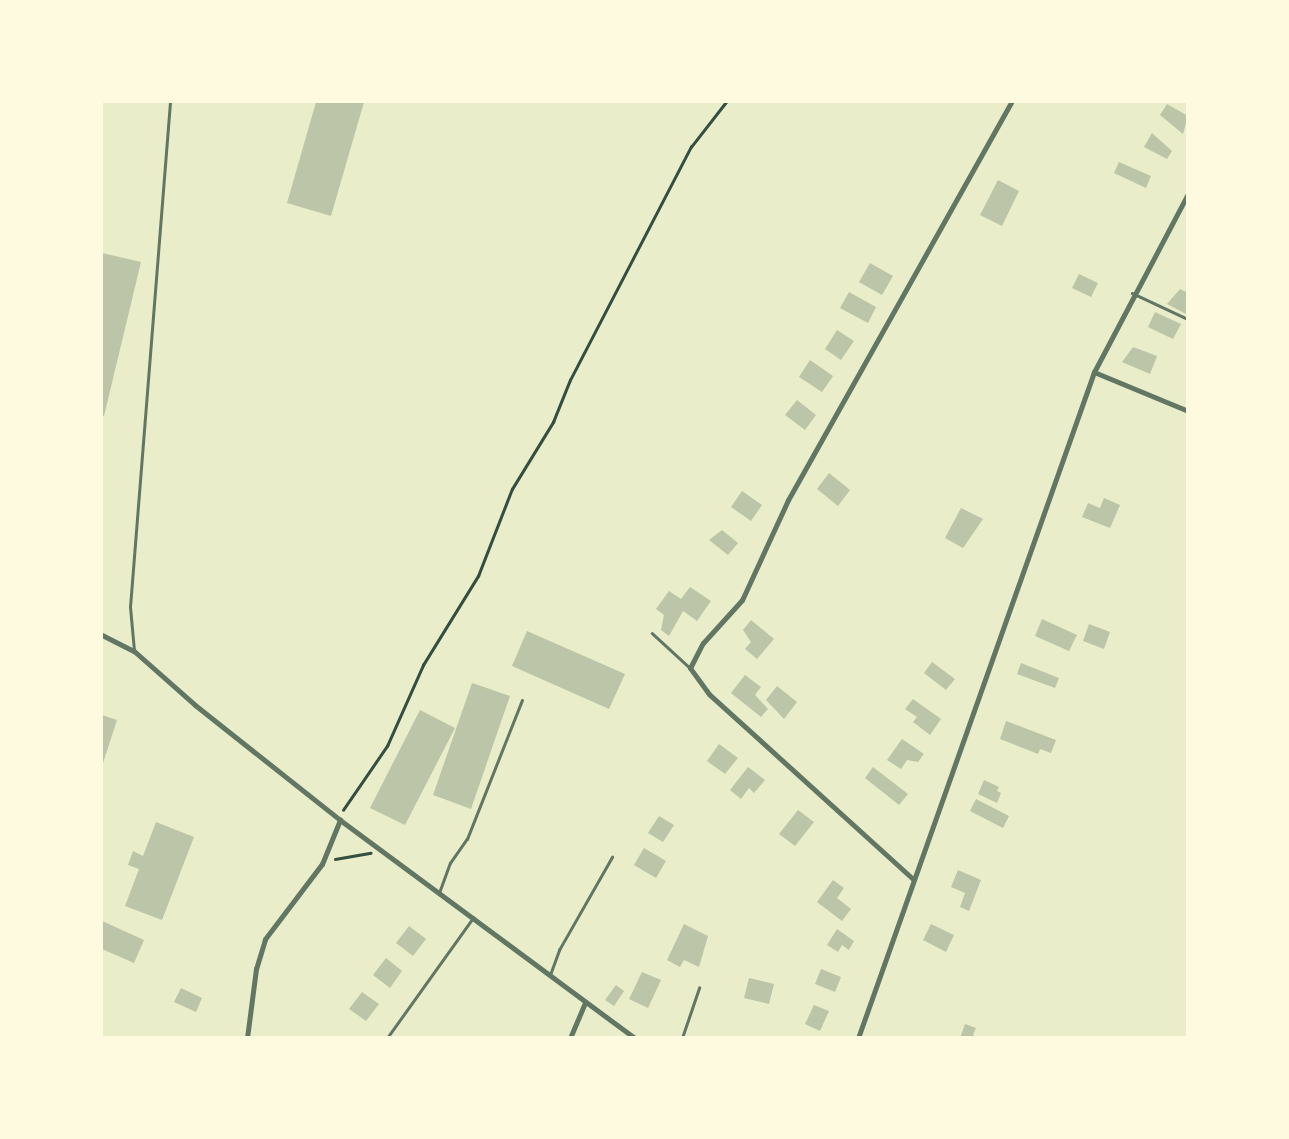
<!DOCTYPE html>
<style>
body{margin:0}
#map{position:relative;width:1289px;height:1139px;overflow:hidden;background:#e9edc9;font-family:"Fira Sans Condensed",sans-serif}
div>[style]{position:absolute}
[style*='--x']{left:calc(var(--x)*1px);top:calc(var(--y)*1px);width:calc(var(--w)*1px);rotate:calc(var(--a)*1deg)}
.building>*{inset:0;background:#bcc5a7}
.path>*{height:2.5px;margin:-1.25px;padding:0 1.25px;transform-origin:1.25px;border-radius:1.25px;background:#344e41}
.service>*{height:2.5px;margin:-1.25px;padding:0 1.25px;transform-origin:1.25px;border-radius:1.25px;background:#617663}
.minor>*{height:5px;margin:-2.5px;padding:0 2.5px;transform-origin:2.5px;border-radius:2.5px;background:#617663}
span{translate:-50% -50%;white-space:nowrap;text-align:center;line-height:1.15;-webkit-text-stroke:5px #fefae0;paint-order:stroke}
.frame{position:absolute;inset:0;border:103px solid #fefae0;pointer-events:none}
</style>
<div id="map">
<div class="building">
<div style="clip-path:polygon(316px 102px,364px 102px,331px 216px,287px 203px)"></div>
<div style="clip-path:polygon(1167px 104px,1188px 116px,1183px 134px,1160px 115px)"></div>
<div style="clip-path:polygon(1152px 133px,1172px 151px,1167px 159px,1144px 147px)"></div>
<div style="clip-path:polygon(1119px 162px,1151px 176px,1146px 188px,1114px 173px)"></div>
<div style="clip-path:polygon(998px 180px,1019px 191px,1002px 226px,980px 215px)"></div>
<div style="clip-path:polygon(102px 253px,141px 262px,104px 416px,102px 416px)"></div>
<div style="clip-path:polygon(870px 263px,893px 276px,882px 295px,859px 282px)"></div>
<div style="clip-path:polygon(1079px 274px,1098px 283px,1091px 297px,1072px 288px)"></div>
<div style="clip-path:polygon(1180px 289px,1188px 293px,1186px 314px,1167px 304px)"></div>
<div style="clip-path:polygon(849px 292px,876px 307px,868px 323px,840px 308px)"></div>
<div style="clip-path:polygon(1155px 312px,1181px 324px,1173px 339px,1148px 327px)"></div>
<div style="clip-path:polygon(837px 330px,854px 341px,841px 360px,825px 349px)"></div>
<div style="clip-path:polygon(1133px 347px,1157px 356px,1150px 374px,1122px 362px)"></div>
<div style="clip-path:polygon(810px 360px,833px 376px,822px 392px,799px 377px)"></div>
<div style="clip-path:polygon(797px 400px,816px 415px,805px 430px,785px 415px)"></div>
<div style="clip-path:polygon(829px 473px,850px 490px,838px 506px,817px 489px)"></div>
<div style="clip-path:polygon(742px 491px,762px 505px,751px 521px,731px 507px)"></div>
<div style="clip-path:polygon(1104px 498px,1120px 505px,1110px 528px,1082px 517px,1088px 503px,1100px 508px)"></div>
<div style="clip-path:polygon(961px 508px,983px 519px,963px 548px,945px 538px)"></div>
<div style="clip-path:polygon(722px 530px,738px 543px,728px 555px,709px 540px)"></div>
<div style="clip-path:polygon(690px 587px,711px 601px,697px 621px,683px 611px,669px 636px,661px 630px,664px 615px,656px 609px,669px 591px,681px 599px)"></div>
<div style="clip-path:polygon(1042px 619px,1077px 635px,1069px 651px,1035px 636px)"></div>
<div style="clip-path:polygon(751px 620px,774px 639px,757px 659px,745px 649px,751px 642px,743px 630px)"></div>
<div style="clip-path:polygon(1089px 624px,1110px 632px,1104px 649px,1083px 641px)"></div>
<div style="clip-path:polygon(527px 631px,625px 674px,609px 709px,512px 666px)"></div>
<div style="clip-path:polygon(932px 662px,955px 679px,946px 690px,924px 673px)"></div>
<div style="clip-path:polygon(1021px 663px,1059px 678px,1055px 688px,1017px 674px)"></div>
<div style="clip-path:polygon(745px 675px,761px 687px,755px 695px,768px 709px,761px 717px,731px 693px)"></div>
<div style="clip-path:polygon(472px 683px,510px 696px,471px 809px,433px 795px)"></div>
<div style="clip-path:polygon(777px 686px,797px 702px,784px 719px,766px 700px)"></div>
<div style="clip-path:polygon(913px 699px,941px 719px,930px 735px,913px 722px,917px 717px,905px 709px)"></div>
<div style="clip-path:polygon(420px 710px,455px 728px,405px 825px,370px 808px)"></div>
<div style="clip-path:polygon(102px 715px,117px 720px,102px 766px)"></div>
<div style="clip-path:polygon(1006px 721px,1056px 740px,1051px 753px,1040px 749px,1038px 754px,1000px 739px)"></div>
<div style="clip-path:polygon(902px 739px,924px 754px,918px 762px,907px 760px,901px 769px,887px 760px)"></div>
<div style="clip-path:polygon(719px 744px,738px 758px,725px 774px,707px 761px)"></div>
<div style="clip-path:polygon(748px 767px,765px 780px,754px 793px,749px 788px,741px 799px,730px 790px)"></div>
<div style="clip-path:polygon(873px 767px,908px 794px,899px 805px,865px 778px)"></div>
<div style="clip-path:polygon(984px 780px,999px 787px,997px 791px,1001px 793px,997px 803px,978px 794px)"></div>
<div style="clip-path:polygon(976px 799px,1009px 816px,1003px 828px,970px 811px)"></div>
<div style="clip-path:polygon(798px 810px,814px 822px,795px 846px,779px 834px)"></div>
<div style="clip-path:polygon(659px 816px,674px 825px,663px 842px,648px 833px)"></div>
<div style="clip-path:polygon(156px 822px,194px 837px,162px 920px,125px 906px,139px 869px,128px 865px,133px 851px,143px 856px)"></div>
<div style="clip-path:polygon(644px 848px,666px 861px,656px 878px,634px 865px)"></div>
<div style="clip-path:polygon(958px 870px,981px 880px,969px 911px,960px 907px,965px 893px,951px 887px)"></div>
<div style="clip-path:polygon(833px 880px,844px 888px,837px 898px,851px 909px,842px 921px,817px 902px)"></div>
<div style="clip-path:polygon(102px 921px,144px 940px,134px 963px,102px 949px)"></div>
<div style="clip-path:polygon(684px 924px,708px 936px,699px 967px,684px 960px,680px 967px,667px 960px)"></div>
<div style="clip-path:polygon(931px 924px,954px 935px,946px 952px,923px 940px)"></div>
<div style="clip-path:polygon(409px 926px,426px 939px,413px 956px,396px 943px)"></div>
<div style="clip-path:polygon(837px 929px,854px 941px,849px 950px,842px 945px,838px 952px,827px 945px)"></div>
<div style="clip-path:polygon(386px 958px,402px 971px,390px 988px,373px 975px)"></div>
<div style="clip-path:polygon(821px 969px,841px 977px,835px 992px,815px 984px)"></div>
<div style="clip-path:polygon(642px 972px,661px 980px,648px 1008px,629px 999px)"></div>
<div style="clip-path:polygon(749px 978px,774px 984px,769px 1004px,744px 998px)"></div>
<div style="clip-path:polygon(616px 985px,624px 991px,614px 1006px,605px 1000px)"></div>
<div style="clip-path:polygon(181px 988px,202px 998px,196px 1012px,174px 1002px)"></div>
<div style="clip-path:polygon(362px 992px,379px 1004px,366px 1021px,349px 1009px)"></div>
<div style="clip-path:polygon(814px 1005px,829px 1011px,820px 1031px,805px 1024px)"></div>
<div style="clip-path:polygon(965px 1024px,976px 1028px,973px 1035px,978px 1038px,960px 1038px)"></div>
</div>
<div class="path">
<div style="--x:343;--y:810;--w:78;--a:-55.5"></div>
<div style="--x:387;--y:746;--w:89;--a:-66"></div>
<div style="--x:423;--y:665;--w:105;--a:-58.3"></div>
<div style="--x:478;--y:576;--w:93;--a:-68.7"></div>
<div style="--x:512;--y:489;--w:79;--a:-58.5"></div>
<div style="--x:553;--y:422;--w:45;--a:-68"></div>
<div style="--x:570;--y:380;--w:263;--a:-62.6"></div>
<div style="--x:691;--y:147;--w:57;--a:-52.1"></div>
<div style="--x:335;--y:859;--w:36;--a:-10"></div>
</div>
<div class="service">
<div style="--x:1132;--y:293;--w:62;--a:24.9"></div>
<div style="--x:652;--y:633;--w:52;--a:42.6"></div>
<div style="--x:134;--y:651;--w:44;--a:-95.2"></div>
<div style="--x:130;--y:607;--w:507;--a:-85.47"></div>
<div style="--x:439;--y:893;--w:32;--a:-70"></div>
<div style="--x:450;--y:863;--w:29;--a:-55"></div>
<div style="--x:467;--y:839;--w:149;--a:-68.4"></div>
<div style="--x:550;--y:975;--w:27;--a:-70"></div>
<div style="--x:559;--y:950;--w:107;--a:-60.3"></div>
<div style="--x:387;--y:1038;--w:148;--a:-54.4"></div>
<div style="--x:682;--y:1038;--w:53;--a:-71.2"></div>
</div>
<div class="minor">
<div style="--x:1094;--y:372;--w:102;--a:22.5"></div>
<div style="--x:102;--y:635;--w:36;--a:27"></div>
<div style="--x:134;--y:651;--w:81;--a:41.5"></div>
<div style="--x:195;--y:705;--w:185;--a:38.4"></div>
<div style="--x:340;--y:820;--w:367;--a:36.5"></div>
<div style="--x:913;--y:879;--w:275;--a:-137.8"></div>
<div style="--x:709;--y:694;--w:32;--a:-126"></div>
<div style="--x:690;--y:668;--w:28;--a:-63"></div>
<div style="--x:703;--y:643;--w:58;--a:-47.8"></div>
<div style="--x:742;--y:600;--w:110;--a:-65.3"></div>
<div style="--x:788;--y:500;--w:456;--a:-60.7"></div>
<div style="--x:247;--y:1038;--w:70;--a:-82.6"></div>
<div style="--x:256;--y:969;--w:31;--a:-73"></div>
<div style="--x:265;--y:939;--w:94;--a:-52.8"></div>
<div style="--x:322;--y:864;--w:48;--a:-67.8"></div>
<div style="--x:570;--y:1038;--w:38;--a:-67"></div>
<div style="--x:858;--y:1038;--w:707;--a:-70.49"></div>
<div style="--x:1094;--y:372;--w:201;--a:-62.2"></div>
</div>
<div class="frame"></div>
</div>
